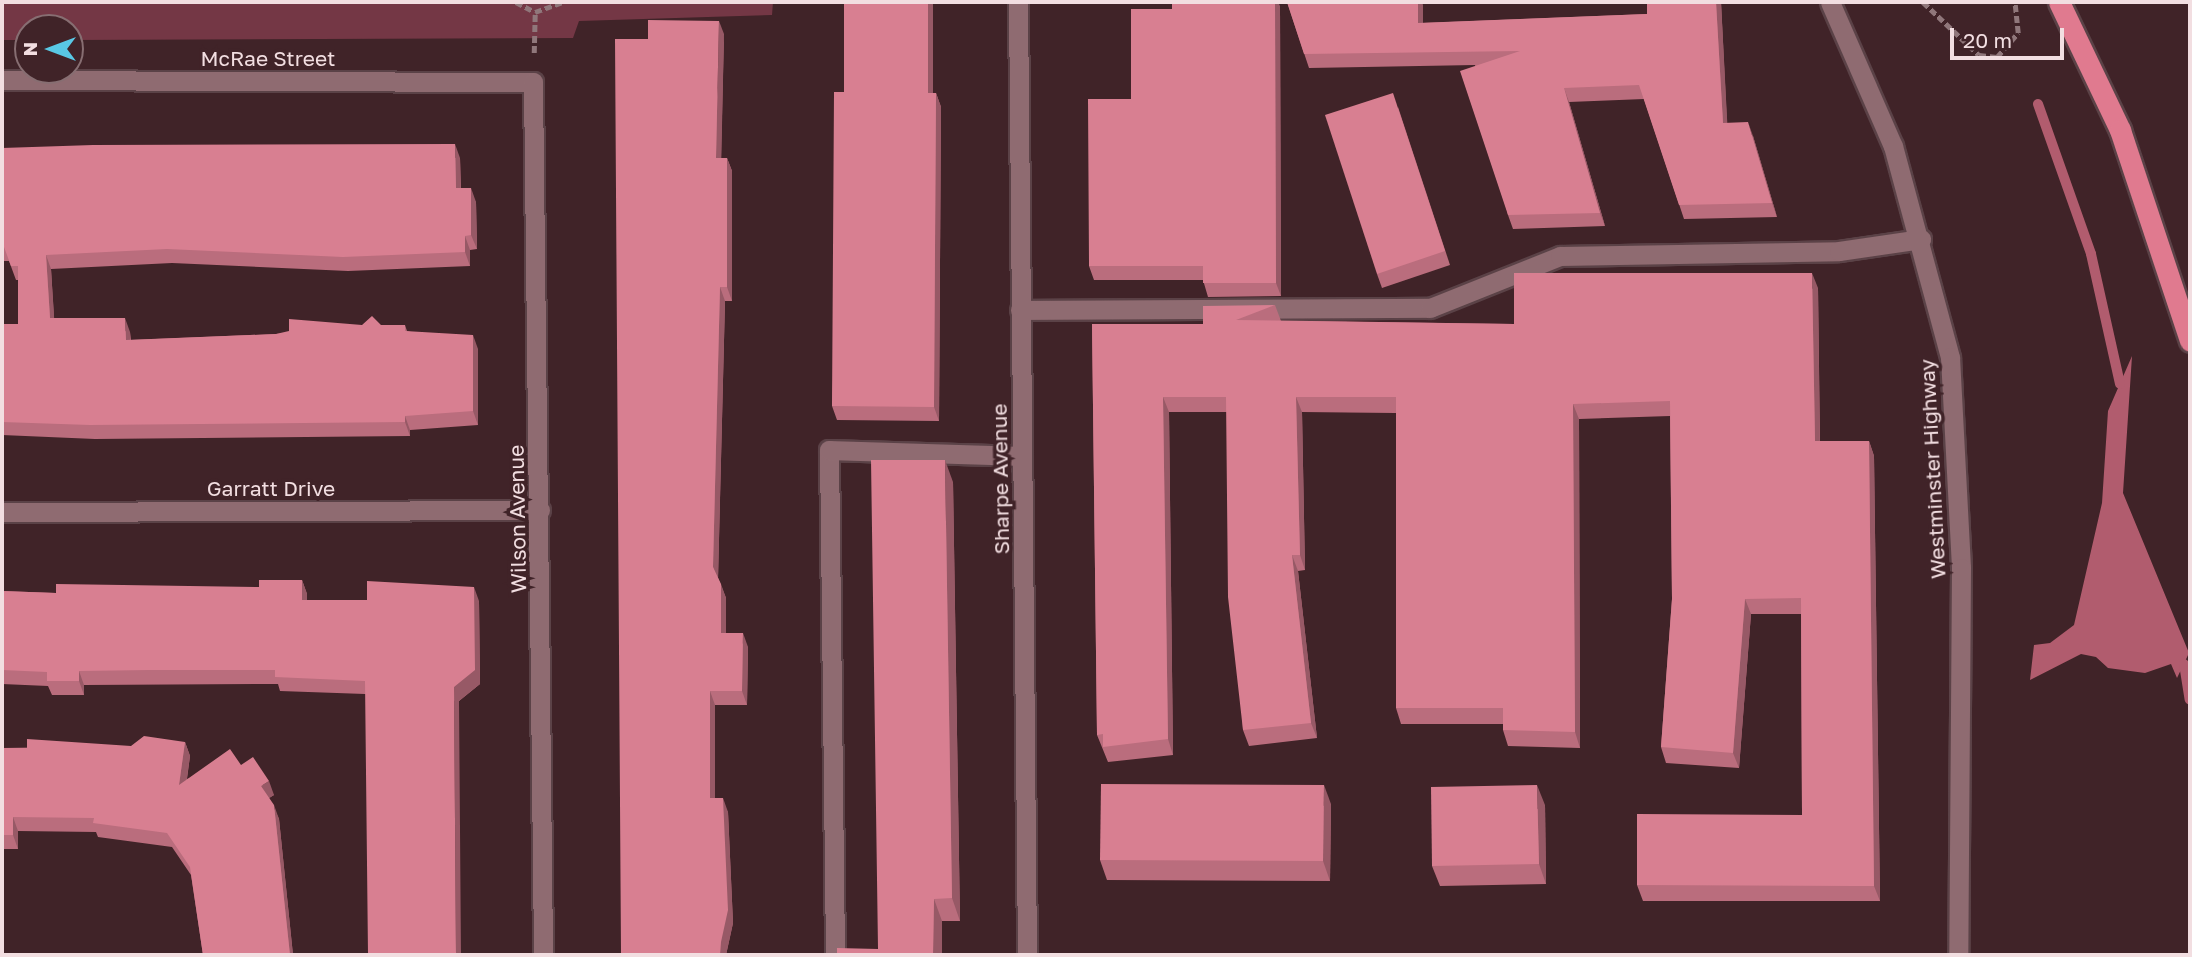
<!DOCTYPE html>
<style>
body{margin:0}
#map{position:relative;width:2192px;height:957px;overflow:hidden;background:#402328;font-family:"Golos Text",sans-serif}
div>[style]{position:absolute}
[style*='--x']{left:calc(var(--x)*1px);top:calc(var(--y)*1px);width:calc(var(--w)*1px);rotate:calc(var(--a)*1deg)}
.green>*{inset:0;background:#743745}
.water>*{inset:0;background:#b15c6e}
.stream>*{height:10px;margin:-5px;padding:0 5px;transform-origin:5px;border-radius:5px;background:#b15c6e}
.path>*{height:4.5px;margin-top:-2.25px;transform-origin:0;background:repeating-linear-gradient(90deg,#90777b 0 7px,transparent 0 10.5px)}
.roads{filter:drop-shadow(2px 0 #5b4247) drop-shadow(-2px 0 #5b4247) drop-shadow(0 2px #5b4247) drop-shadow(0 -2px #5b4247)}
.service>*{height:19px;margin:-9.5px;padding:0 9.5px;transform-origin:9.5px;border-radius:9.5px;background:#8f6b71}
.minor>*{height:19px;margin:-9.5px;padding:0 9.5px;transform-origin:9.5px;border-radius:9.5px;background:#8f6b71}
.motorway>*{height:21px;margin:-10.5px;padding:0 10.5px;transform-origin:10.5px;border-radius:10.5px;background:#e07a8f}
.wall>*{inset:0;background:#ba6d7d}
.shaded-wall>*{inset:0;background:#975966}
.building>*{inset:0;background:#d87f91}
span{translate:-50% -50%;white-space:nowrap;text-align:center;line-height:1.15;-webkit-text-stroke:7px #402328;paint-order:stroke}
.street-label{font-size:21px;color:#f2dee1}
.frame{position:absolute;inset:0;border:4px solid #f2dee1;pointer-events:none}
.north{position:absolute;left:14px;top:14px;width:70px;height:70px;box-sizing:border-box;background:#402328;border:2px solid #876e72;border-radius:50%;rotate:270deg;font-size:19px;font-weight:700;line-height:28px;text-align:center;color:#f2dee1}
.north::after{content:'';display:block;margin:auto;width:24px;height:32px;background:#59c8e5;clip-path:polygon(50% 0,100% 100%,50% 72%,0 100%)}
.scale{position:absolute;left:1950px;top:28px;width:114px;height:32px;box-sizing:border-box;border:4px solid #f2dee1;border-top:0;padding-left:9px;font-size:21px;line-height:24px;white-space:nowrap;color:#f2dee1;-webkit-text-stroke:5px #402328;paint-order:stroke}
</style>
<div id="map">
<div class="green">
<div style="clip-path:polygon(2px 2px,773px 2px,772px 15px,579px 21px,573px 38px,70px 40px,70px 28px,28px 28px,28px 40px,2px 40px)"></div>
</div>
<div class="water">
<div style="clip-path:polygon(2132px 356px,2123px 493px,2189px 653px,2177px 678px,2171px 664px,2145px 673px,2108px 668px,2096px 657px,2081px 654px,2030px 680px,2034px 645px,2050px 643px,2074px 625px,2102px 503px,2108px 411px)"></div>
</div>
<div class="stream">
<div style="--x:2038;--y:104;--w:159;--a:70.5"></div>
<div style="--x:2091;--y:254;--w:133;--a:77.4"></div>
<div style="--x:2184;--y:664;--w:36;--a:81"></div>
</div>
<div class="path">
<div style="--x:516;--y:2;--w:21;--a:28"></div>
<div style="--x:535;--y:12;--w:29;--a:-20"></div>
<div style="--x:1923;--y:2;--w:77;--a:43.4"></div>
<div style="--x:1979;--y:55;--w:18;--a:6"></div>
<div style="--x:1997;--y:57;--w:32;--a:-49"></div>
<div style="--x:2018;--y:33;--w:31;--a:-96"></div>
<div style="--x:534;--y:53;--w:41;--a:-88.6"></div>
</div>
<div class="roads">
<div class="service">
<div style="--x:1020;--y:310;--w:410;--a:-0.3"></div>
<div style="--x:1430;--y:308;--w:140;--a:-21.8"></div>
<div style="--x:1560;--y:256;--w:279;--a:-1"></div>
<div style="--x:1839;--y:251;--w:83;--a:-8.3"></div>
<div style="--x:835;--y:955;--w:505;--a:-90.68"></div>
<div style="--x:829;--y:450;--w:193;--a:1.8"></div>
</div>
<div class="minor">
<div style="--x:1018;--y:2;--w:953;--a:89.46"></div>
<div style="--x:1830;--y:2;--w:157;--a:66.4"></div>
<div style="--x:1893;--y:146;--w:219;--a:74.9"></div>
<div style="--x:1950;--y:357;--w:211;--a:87"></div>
<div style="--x:1961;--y:568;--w:387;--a:90.4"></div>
<div style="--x:2;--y:80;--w:531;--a:0.22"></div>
<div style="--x:533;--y:82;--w:873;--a:89.34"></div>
<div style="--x:2;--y:512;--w:538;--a:-0.21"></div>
</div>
<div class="motorway">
<div style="--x:2059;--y:2;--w:142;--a:64.5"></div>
<div style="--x:2120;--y:130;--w:222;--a:71.6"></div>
</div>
</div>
<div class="wall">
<div style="clip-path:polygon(933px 2px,933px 93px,936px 93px,941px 107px,939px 421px,837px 420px,832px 406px,844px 92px)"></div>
<div style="clip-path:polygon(1287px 2px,1423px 5px,1423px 23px,1647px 14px,1721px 2px,1727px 123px,1753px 136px,1777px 217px,1684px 219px,1644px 99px,1569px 102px,1605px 226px,1513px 229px,1508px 215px,1475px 65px,1309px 68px)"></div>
<div style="clip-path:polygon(1280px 6px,1281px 296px,1208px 297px,1203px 280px,1094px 280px,1089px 266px,1131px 99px,1172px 9px)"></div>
<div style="clip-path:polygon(724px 34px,721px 158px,727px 158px,732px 171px,732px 301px,725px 301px,718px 578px,726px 598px,726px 633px,748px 647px,747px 705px,715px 705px,715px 798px,728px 812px,733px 923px,726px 955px,621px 955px)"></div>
<div style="clip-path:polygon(1398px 107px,1450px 265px,1382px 288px,1377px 274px)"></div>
<div style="clip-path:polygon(2px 148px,460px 158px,461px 188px,476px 202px,477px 249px,470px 250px,470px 266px,348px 271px,172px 263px,51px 269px,54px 318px,130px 332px,131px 340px,276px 334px,362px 325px,405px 325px,407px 331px,478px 349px,478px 425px,410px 430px,410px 436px,95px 439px,2px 435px,2px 324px,18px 324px,18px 280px,16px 280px,9px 261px,2px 261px)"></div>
<div style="clip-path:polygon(1818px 288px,1820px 441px,1869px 441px,1874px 456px,1880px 901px,1643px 901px,1637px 885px,1802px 815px,1801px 614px,1751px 614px,1739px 768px,1666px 763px,1661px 747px,1672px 599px,1670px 416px,1579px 419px,1580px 748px,1508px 746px,1503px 730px,1503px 724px,1401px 724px,1396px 708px,1396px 413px,1302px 412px,1305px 570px,1298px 571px,1317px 738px,1249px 746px,1243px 730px,1227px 412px,1169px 412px,1173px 755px,1108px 762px,1097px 735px,1092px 324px,1203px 324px,1275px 305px,1281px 321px,1514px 324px)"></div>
<div style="clip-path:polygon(953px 482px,960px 921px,942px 921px,942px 955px,837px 955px,878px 949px)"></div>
<div style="clip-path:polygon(302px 580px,307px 594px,307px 600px,479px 601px,480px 684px,459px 701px,365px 694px,280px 691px,278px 684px,84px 685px,84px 695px,52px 695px,48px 686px,2px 684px,2px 591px,56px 593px,259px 587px)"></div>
<div style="clip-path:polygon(185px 742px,190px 756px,187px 779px,241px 765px,274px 795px,269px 798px,279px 819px,293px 955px,203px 955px,191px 875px,172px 847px,98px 837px,96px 832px,18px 831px,18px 849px,2px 849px,2px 748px,131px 746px)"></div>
<div style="clip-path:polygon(1331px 804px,1330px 881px,1107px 880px,1100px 860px)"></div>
<div style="clip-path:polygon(1545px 805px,1546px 884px,1440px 886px,1432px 866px)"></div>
</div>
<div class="shaded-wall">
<div style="clip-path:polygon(928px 2px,933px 2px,933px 107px,928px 93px)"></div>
<div style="clip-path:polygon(1275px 2px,1278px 2px,1280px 6px,1281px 296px,1276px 283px)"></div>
<div style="clip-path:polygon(1418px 2px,1422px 2px,1423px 5px,1423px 37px,1418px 23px)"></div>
<div style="clip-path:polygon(1716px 2px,1721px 2px,1728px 137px,1723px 123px)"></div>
<div style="clip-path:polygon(719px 21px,724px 34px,721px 172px,716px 158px)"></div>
<div style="clip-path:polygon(1564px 88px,1569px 102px,1605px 226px,1600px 213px)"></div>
<div style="clip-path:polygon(936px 93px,941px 107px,939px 421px,934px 407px)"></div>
<div style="clip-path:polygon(1748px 122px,1753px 136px,1777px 217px,1772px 203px)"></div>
<div style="clip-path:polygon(455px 144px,460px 158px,461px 202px,456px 188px)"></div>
<div style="clip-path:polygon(727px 158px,732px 171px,732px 301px,727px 287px)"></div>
<div style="clip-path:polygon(471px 188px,476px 202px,477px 249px,471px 235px)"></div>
<div style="clip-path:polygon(465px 236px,470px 250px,470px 266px,465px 252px)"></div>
<div style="clip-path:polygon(46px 255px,51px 269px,55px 332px,50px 318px)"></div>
<div style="clip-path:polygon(1812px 273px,1818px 288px,1820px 457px,1815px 441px)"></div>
<div style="clip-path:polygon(720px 287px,725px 301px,718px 581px,713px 567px)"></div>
<div style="clip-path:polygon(125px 318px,130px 332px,131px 354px,126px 340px)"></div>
<div style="clip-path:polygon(473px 335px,478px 349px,478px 425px,473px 411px)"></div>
<div style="clip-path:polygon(1163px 397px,1169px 412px,1173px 755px,1168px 739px)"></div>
<div style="clip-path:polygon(1296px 397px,1302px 412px,1305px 570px,1300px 555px)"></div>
<div style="clip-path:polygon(1573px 404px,1579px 419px,1580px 748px,1575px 732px)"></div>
<div style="clip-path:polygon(405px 416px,410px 430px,410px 436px,405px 422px)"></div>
<div style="clip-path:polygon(1869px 441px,1874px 456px,1880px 901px,1874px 886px)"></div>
<div style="clip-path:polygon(945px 460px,953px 482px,960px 921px,952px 898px)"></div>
<div style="clip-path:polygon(1292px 555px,1298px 571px,1317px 738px,1311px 723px)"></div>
<div style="clip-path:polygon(302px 580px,307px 594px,307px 614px,302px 600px)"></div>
<div style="clip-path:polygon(721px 584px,726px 598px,726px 646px,721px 633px)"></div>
<div style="clip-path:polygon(474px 587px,479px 601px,480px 684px,459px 701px,461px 955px,456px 955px,454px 687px)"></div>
<div style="clip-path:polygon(1745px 599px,1751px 614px,1739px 768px,1733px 753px)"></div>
<div style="clip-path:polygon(743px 633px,748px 647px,747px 705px,742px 691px)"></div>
<div style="clip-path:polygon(79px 671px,84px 685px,84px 695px,79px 681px)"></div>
<div style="clip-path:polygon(710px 691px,715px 705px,715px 812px,710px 798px)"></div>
<div style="clip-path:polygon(185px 742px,190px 756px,184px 799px,179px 785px)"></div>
<div style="clip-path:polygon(269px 781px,274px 795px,266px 800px,261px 786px)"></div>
<div style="clip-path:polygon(1324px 785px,1331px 804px,1330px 881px,1323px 861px)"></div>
<div style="clip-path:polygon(1537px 785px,1545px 805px,1546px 884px,1539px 864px)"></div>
<div style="clip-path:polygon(723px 798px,728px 812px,733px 923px,726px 955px,720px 955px)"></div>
<div style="clip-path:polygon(274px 805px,279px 819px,293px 955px,290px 955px)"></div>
<div style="clip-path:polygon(13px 817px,18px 831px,18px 849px,13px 835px)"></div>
<div style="clip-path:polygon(934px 899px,942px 921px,942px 955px,933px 955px)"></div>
</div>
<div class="building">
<div style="clip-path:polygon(844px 2px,928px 2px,928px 93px,936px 93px,934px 407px,832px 406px,834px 92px,844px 92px)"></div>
<div style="clip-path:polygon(1172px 2px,1275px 2px,1276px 283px,1203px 283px,1203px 266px,1089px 266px,1088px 99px,1131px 99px,1131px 9px,1172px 9px)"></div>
<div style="clip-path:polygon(1287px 2px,1418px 2px,1418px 23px,1647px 14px,1647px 2px,1716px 2px,1723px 123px,1748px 122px,1772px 203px,1679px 205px,1639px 85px,1564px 88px,1600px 213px,1508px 215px,1460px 71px,1520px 51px,1304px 54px)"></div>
<div style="clip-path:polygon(648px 20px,719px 21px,716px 158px,727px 158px,727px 287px,720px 287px,713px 567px,721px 584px,721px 633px,743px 633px,742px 691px,710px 691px,710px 798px,723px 798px,728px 910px,721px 942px,720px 955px,621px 955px,615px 39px,648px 39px)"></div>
<div style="clip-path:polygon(1393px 93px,1445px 251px,1377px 274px,1325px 115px)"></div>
<div style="clip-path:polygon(455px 144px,456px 188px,471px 188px,471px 235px,465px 236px,465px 252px,343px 257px,167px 249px,46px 255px,50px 318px,125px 318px,126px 340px,276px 334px,289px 331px,289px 319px,362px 325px,372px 316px,381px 325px,405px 325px,405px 331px,473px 335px,473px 411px,405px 416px,405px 422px,90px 425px,2px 422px,2px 324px,18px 324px,18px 266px,11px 266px,4px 247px,2px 247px,2px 148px,93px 145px)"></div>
<div style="clip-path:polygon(1514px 273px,1812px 273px,1815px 441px,1869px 441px,1874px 886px,1637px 885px,1637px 814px,1802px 815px,1801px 598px,1745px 599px,1733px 753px,1661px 747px,1672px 599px,1670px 401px,1573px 404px,1575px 732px,1503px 730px,1503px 708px,1396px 708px,1396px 397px,1296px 397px,1300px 555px,1292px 555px,1311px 723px,1243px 730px,1228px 597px,1226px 397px,1163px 397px,1168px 739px,1103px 747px,1103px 734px,1097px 735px,1092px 324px,1203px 324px,1203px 306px,1275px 305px,1236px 320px,1514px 324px)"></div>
<div style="clip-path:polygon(871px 460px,945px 460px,952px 898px,934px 899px,933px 955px,837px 955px,837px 948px,878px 949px)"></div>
<div style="clip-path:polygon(259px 580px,302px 580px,302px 600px,367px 600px,367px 581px,474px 587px,475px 670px,454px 687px,456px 955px,368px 955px,365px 681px,275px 677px,275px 670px,149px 670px,79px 671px,79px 681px,47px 681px,47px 672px,2px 670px,2px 591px,56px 593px,56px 584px,259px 587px)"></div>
<div style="clip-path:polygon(144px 736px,185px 742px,179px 785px,230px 749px,241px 765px,253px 757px,269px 781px,261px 786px,274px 805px,290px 955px,203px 955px,190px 867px,167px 833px,93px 823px,94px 818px,13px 817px,13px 835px,2px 835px,2px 748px,27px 748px,27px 739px,131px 746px)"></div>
<div style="clip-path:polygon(1101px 784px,1324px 785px,1323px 861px,1100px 860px)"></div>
<div style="clip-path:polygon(1537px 785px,1539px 864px,1432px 866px,1431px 787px)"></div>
</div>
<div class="street-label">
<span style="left:268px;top:58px">McRae Street</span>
<span style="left:1932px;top:469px;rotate:-93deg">Westminster Highway</span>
<span style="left:1000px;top:479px;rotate:-91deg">Sharpe Avenue</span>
<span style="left:271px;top:488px">Garratt Drive</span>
<span style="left:517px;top:519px;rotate:-91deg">Wilson Avenue</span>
</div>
<div class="frame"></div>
<div class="north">N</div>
<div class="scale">20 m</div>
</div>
